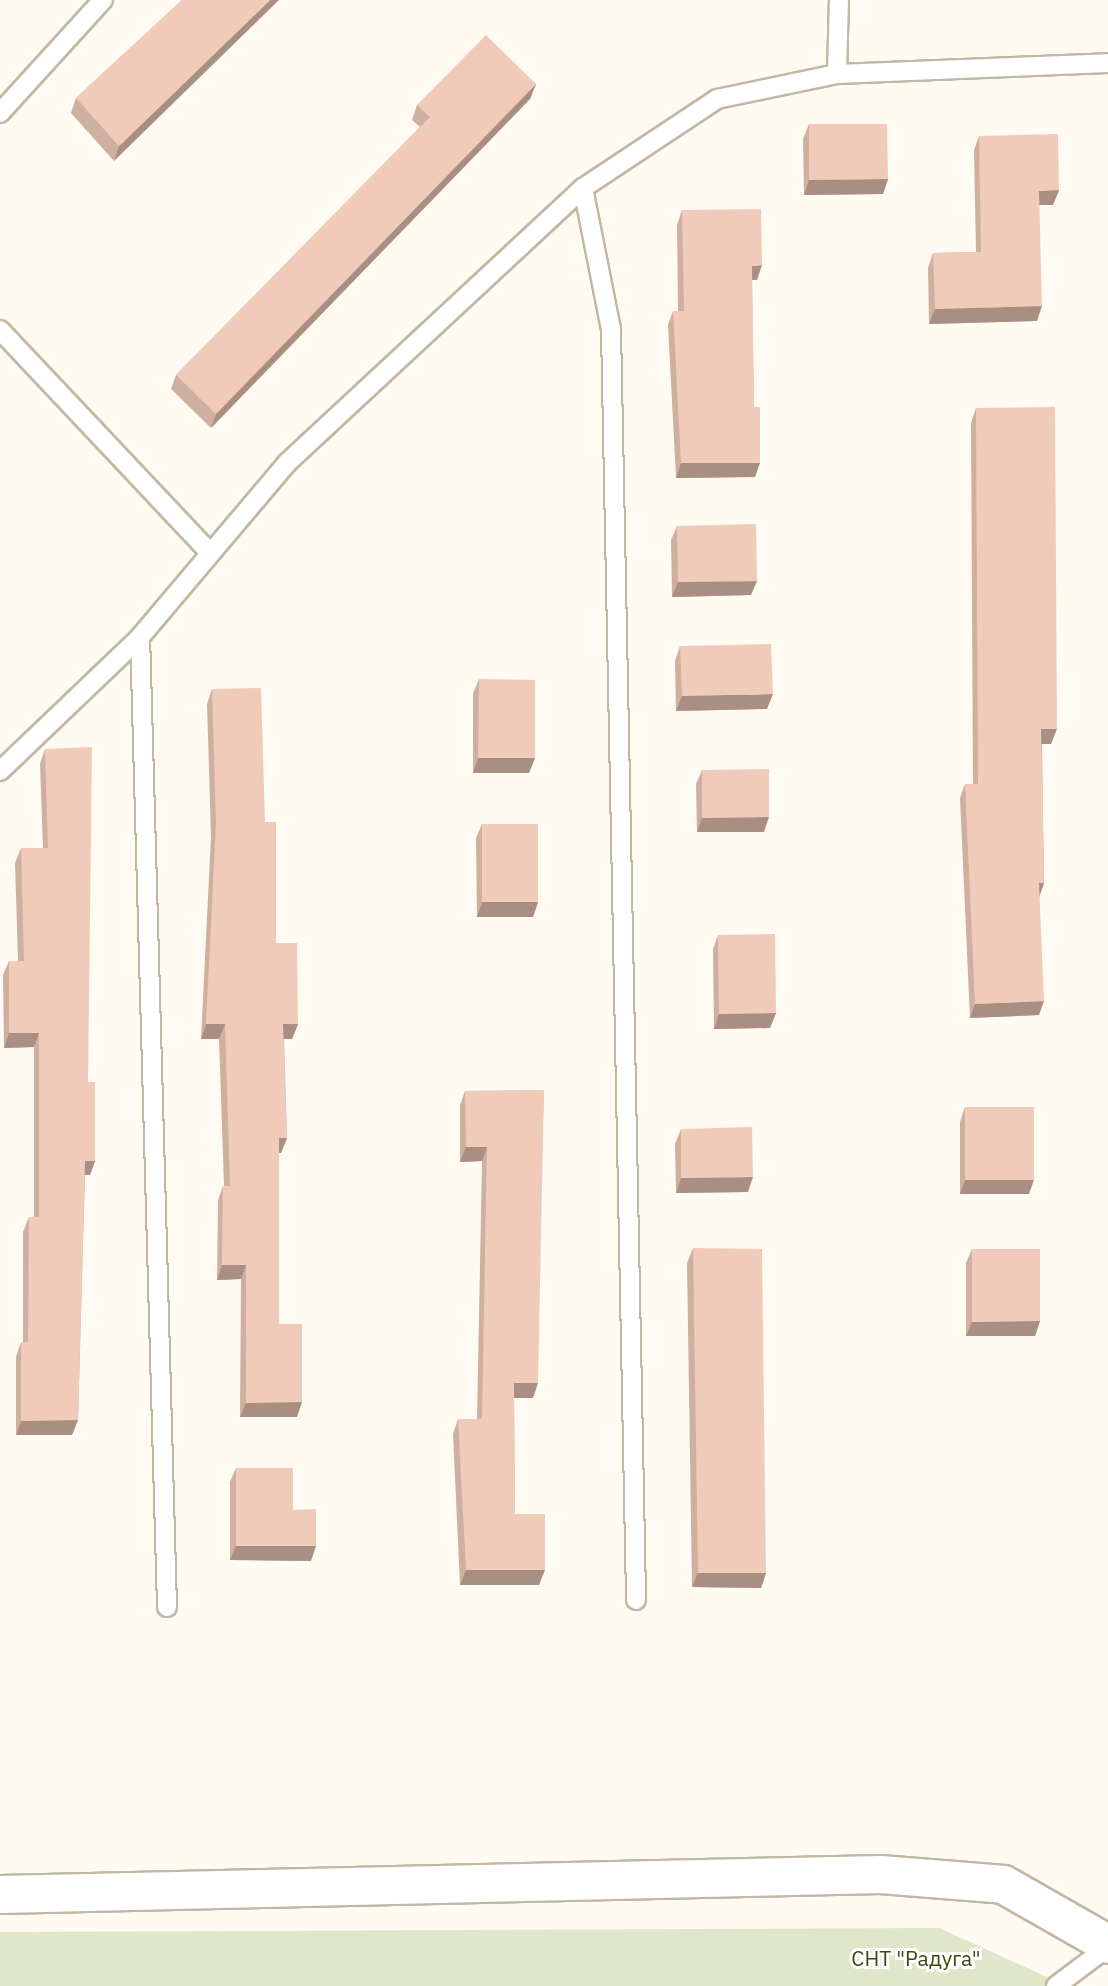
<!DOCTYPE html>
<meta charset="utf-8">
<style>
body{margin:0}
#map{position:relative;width:1108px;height:1986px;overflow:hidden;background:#fffaf2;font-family:"IBM Plex Sans",sans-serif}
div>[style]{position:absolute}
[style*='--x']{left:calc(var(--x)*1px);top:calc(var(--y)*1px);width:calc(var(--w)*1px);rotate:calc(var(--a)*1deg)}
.green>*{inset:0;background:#dfe6ca}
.roads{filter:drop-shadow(2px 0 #c2b7a4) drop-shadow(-2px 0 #c2b7a4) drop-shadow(0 2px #c2b7a4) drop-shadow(0 -2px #c2b7a4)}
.service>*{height:18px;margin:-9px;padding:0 9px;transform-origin:9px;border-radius:9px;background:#fff}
.minor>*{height:37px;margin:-18.5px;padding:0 18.5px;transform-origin:18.5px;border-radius:18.5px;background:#fff}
.wall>*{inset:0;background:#cfafa0}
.shaded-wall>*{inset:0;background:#a98e82}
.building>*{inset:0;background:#f1cbba}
span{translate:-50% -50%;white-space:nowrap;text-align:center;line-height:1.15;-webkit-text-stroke:6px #fff;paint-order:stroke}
.park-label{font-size:21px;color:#3c470e}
</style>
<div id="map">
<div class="green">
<div style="clip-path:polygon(939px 1928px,1067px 1986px,0 1986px,0 1932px)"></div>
</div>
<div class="roads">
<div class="service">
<div style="--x:837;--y:74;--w:74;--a:-88.5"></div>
<div style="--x:0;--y:113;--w:153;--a:-47.7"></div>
<div style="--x:583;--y:188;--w:144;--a:78.8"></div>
<div style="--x:611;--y:329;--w:1271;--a:88.87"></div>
<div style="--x:0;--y:330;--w:305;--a:46.7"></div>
<div style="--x:0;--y:771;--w:194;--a:-43.7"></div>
<div style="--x:167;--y:1607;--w:970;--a:-91.59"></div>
<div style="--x:140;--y:637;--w:228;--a:-49.8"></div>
<div style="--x:287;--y:463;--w:404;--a:-42.9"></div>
<div style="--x:583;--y:188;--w:161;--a:-33.6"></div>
<div style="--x:717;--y:99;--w:123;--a:-11.8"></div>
<div style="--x:837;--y:74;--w:271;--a:-2.3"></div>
<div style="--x:1056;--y:1986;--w:65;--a:-36.9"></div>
</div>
<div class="minor">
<div style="--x:0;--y:1894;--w:880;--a:-1.3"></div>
<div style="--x:880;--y:1874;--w:123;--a:4.6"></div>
<div style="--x:1003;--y:1884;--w:121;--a:29.7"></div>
</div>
</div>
<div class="wall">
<div style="clip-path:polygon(182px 0,114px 161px,71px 113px,76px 98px)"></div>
<div style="clip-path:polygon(536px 84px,530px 99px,211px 428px,171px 389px,176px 375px,420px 127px,412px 120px,417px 105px)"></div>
<div style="clip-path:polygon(809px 124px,888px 179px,883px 194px,804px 195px,803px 139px)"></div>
<div style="clip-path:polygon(979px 136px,1059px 190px,1053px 205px,1039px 205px,1037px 321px,929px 324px,928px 268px,933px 253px,976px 252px,974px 150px)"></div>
<div style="clip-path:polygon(682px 210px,757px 280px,752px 280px,755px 477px,676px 478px,668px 325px,673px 311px,678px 311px,677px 225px)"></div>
<div style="clip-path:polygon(976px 408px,1051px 744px,1042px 744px,1044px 883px,1039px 896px,1039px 1015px,970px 1018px,960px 798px,965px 784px,973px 784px,971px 423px)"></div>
<div style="clip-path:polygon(677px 526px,751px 595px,672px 597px,671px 540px)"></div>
<div style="clip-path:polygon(680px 646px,767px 709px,676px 711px,675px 661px)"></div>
<div style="clip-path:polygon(479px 679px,535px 758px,529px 773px,473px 773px,473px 694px)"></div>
<div style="clip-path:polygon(212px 689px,265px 822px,276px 943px,298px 1024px,292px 1039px,284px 1039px,287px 1138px,281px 1153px,279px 1153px,279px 1324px,297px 1417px,240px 1417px,241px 1279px,217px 1280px,218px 1200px,223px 1186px,224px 1186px,219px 1039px,201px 1039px,211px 837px,207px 704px)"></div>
<div style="clip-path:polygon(45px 749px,88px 1082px,95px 1161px,90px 1175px,85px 1175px,78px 1420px,72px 1435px,16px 1435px,16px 1357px,21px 1342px,23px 1342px,23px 1232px,29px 1217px,34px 1217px,34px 1047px,4px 1048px,3px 975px,9px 961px,18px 961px,15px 863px,21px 848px,43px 848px,40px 764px)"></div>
<div style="clip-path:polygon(702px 770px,764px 832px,697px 832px,696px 784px)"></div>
<div style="clip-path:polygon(482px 824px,538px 902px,533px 917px,477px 917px,476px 838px)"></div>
<div style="clip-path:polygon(718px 935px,776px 1013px,770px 1028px,714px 1029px,713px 949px)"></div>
<div style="clip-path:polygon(544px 1090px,533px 1398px,514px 1398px,515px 1514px,539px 1585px,460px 1585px,453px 1434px,458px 1419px,477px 1419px,482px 1161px,460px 1162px,460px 1105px,465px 1091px)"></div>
<div style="clip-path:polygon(965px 1107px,1029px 1194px,960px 1194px,960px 1122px)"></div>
<div style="clip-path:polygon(681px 1129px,748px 1192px,676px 1193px,675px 1144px)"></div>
<div style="clip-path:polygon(693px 1248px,766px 1573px,761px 1588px,692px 1587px,687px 1263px)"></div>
<div style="clip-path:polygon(972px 1249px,1040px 1321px,1035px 1336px,966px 1336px,966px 1263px)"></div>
<div style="clip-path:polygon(236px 1468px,293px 1510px,311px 1561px,230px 1560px,230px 1482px)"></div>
</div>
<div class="shaded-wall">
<div style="clip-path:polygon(270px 0,279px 0,114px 161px,119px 146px)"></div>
<div style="clip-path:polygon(536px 84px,530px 99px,211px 428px,216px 414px)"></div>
<div style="clip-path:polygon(888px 179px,883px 194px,804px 195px,809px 180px)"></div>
<div style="clip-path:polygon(1059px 190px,1053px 205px,1034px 205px,1039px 191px)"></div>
<div style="clip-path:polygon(762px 265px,757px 280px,747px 280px,752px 266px)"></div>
<div style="clip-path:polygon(1042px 306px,1037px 321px,929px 324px,935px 309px)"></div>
<div style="clip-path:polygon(681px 463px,760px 463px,755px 477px,676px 478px)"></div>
<div style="clip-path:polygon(757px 581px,751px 595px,672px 597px,678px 582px)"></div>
<div style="clip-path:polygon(773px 694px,767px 709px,676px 711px,682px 696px)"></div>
<div style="clip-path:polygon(1041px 729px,1057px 729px,1051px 744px,1036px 744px)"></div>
<div style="clip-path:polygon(478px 758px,535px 758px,529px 773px,473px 773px)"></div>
<div style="clip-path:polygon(769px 817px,764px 832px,697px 832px,702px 818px)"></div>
<div style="clip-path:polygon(1039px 883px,1044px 883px,1039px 898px)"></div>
<div style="clip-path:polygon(482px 902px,538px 902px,533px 917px,477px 917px)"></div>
<div style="clip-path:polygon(1044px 1001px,1039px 1015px,970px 1018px,975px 1004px)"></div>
<div style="clip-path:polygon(776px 1013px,770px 1028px,714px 1029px,719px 1014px)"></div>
<div style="clip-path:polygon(206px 1024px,225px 1024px,219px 1039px,201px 1039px)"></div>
<div style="clip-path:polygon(283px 1024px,298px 1024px,292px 1039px,278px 1039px)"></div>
<div style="clip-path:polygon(9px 1033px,39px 1033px,34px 1047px,4px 1048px)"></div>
<div style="clip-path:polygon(279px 1138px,287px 1138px,281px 1153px,274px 1153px)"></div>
<div style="clip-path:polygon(466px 1147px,487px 1147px,482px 1161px,460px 1162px)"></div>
<div style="clip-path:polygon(85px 1161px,95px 1161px,90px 1175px,80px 1175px)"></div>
<div style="clip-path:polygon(753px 1177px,748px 1192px,676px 1193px,681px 1178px)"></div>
<div style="clip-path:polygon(965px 1180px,1034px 1180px,1029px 1194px,960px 1194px)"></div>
<div style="clip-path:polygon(222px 1265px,246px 1265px,241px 1279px,217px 1280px)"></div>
<div style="clip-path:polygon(1040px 1321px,1035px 1336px,966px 1336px,972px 1322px)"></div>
<div style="clip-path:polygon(514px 1383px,538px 1383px,533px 1398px,509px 1398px)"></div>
<div style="clip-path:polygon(302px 1402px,297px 1417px,240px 1417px,246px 1403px)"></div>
<div style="clip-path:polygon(78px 1420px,72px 1435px,16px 1435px,21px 1421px)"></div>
<div style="clip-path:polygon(236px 1546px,316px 1546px,311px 1561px,230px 1560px)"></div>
<div style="clip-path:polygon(466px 1570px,545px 1570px,539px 1585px,460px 1585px)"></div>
<div style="clip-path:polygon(698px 1573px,766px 1573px,761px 1588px,692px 1587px)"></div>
</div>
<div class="building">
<div style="clip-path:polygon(182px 0,270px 0,119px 146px,76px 98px)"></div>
<div style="clip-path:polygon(486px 35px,536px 84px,216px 414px,176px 375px,430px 117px,417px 105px)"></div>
<div style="clip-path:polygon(809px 124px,887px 124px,888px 179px,809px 180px)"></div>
<div style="clip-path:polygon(1058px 134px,1059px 190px,1039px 191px,1042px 306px,935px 309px,933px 253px,981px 252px,979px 136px)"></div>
<div style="clip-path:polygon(761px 209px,762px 265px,752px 266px,754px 407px,760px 407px,760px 463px,681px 463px,673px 311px,684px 311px,682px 210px)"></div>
<div style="clip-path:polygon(1055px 407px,1057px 729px,1041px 729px,1044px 883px,1039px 883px,1044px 1001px,975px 1004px,965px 784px,978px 784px,976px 408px)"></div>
<div style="clip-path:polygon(756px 524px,757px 581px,678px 582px,677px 526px)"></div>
<div style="clip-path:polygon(771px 644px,773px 694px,682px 696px,680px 646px)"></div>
<div style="clip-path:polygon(479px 679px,535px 680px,535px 758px,478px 758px)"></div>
<div style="clip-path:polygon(261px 688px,265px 822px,276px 822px,276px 943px,297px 943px,298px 1024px,283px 1024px,287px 1138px,279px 1138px,279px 1324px,302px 1324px,302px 1402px,246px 1403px,246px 1265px,222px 1265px,223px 1186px,230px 1186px,225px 1024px,206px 1024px,216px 823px,212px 689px)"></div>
<div style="clip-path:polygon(92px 747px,88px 1082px,95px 1082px,95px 1161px,85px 1161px,78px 1420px,21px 1421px,21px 1342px,28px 1342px,29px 1217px,39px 1217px,39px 1033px,9px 1033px,9px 961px,24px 961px,21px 848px,48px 848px,45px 749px)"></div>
<div style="clip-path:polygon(769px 769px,769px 817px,702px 818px,702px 770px)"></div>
<div style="clip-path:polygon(482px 824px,538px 824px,538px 902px,482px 902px)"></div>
<div style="clip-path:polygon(775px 934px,776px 1013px,719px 1014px,718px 935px)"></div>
<div style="clip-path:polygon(544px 1090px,538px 1383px,514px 1383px,515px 1514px,545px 1514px,545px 1570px,466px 1570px,458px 1419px,482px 1419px,487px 1147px,466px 1147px,465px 1091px)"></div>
<div style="clip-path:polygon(965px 1107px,1034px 1107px,1034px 1180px,965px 1180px)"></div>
<div style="clip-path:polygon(752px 1127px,753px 1177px,681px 1178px,681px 1129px)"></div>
<div style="clip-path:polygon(693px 1248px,762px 1249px,766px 1573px,698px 1573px)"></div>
<div style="clip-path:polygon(972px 1249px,1040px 1249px,1040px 1321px,972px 1322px)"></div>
<div style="clip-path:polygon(236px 1468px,293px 1468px,293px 1510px,316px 1509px,316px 1546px,236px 1546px)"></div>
</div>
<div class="park-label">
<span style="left:916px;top:1958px">СНТ "Радуга"</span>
</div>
</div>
